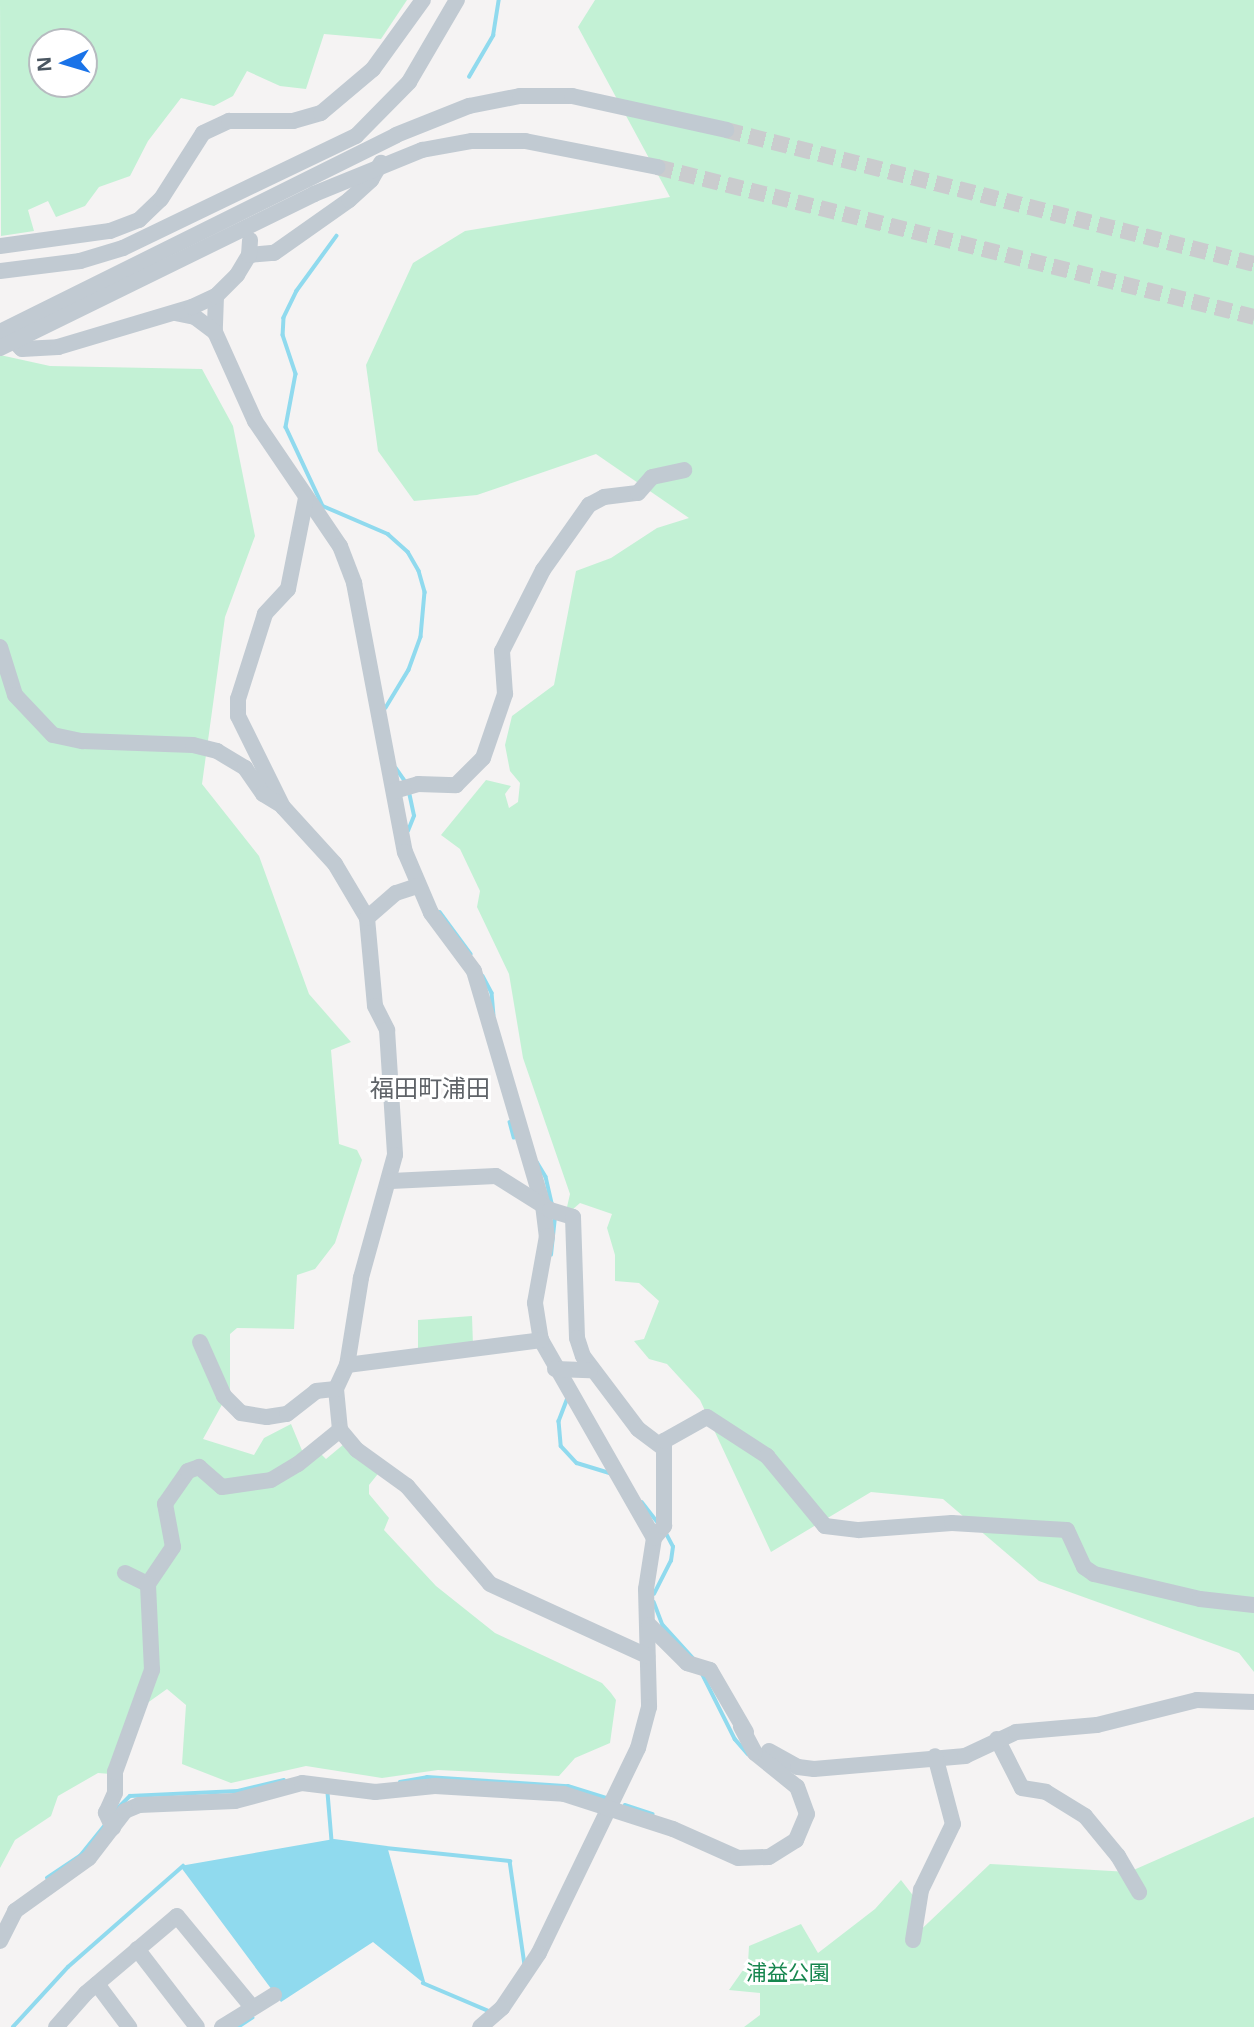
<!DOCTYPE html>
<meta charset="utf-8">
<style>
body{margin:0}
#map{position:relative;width:1254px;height:2027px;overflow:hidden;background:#f5f3f3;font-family:"Open Sans","Noto Sans JP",sans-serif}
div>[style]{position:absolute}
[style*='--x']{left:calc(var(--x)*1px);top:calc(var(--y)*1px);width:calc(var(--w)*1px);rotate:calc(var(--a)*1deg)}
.green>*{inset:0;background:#c3f1d5}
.water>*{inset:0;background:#90daee}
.stream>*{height:3.5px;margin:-1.75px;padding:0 1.75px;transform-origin:1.75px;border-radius:1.75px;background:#90daee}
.minor-tunnel>*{height:16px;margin-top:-8px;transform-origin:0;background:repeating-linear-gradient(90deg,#caccce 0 16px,transparent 0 24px)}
.minor>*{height:16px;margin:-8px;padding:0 8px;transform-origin:8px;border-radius:8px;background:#c1cad2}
span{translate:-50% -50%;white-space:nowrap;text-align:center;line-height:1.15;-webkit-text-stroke:6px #fff;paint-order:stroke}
.park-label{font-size:21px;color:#17864f}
.quarter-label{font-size:24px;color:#5f6368}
.north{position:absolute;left:28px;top:28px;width:70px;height:70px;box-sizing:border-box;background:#fff;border:2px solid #b7bbc0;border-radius:50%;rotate:266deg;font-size:19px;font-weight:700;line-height:28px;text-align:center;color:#4a5661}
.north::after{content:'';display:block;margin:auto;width:24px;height:32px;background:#1a73e8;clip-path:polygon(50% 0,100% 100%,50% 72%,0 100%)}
</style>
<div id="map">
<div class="green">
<div style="clip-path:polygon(evenodd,0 0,407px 0,381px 39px,324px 34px,306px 89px,280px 86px,247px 71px,233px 96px,214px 106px,181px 98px,148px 141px,130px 176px,99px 187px,85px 206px,56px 217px,48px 201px,28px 210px,34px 231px,1px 236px,0 0,42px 42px,84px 42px,84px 84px,42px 84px,42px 42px)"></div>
<div style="clip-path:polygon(595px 0,1254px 0,1254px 1672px,1239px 1653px,1039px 1581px,943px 1499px,871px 1492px,771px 1552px,700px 1400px,667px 1364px,649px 1359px,634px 1341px,644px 1339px,659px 1301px,639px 1283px,615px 1281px,615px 1255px,607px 1228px,612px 1214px,580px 1203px,572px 1210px,567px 1207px,570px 1194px,523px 1058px,509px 974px,477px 907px,480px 891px,460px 849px,441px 835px,486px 780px,511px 786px,505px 794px,509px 808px,518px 802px,520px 783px,510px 771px,505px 745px,512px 716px,554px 685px,576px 571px,611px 558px,657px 528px,689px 518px,596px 454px,477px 495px,414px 501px,378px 451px,366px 365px,413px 263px,465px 231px,670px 197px,578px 27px)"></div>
<div style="clip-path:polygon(0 355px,50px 366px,202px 369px,233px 426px,255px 536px,225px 617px,202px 784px,259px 856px,309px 994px,351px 1042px,331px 1050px,339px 1144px,357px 1150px,362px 1160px,335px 1243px,315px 1269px,297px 1275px,294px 1329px,237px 1328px,230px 1334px,230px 1390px,203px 1439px,254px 1455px,264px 1438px,291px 1424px,306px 1460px,319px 1452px,326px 1459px,344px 1444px,381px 1470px,369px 1485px,369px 1494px,389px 1518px,384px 1530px,436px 1586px,495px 1633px,602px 1683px,611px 1693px,616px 1700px,610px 1743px,575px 1758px,559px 1776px,438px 1770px,382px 1778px,306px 1766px,231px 1783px,182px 1764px,186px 1705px,167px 1689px,129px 1716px,111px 1774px,98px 1773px,58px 1796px,51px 1816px,15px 1840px,0 1868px)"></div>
<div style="clip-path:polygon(472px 1316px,473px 1346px,418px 1352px,418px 1320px)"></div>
<div style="clip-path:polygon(1254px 1817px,1254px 2027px,744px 2027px,760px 2015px,760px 1993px,729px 1990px,748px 1963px,749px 1946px,801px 1924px,818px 1953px,875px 1909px,901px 1880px,915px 1898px,909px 1941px,990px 1864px,1129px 1872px)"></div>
</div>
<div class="water">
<div style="clip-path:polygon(334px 1839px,387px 1846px,426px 1985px,373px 1942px,281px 2002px,180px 1866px)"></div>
</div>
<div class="stream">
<div style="--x:469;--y:77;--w:48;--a:-59.7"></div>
<div style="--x:493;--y:36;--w:36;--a:-81"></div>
<div style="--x:337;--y:236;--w:68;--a:126"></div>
<div style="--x:297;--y:291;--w:30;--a:116"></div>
<div style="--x:284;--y:318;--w:17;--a:93"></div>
<div style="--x:283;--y:335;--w:41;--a:71.6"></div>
<div style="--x:296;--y:374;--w:54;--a:100.7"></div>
<div style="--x:286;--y:427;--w:87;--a:64.9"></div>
<div style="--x:323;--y:506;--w:71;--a:23.3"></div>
<div style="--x:388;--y:534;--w:27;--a:42"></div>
<div style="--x:408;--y:552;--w:22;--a:60"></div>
<div style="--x:419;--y:571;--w:22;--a:74"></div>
<div style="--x:425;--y:592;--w:45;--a:95.1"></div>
<div style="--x:421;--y:637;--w:35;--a:110"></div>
<div style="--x:409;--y:670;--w:44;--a:121.2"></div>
<div style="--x:396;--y:768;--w:16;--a:55"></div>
<div style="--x:408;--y:831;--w:16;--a:-68"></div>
<div style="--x:414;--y:816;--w:25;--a:-102"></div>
<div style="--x:440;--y:912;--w:52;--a:53.6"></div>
<div style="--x:483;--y:976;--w:19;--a:62"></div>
<div style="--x:492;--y:993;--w:22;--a:85"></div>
<div style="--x:510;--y:1122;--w:16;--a:75"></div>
<div style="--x:537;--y:1162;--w:17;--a:59"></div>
<div style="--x:546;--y:1177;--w:27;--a:77"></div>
<div style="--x:551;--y:1255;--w:37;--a:-84"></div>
<div style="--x:568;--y:1398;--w:25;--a:111"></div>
<div style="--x:559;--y:1421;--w:25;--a:85"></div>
<div style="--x:561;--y:1446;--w:23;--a:47"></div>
<div style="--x:577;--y:1463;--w:38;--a:17"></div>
<div style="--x:642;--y:1502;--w:28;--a:52"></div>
<div style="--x:654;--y:1594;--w:37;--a:-63"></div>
<div style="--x:671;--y:1561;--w:14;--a:-82"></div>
<div style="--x:673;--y:1547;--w:17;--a:-118"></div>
<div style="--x:654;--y:1602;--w:25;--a:69"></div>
<div style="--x:663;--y:1625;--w:47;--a:47.6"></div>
<div style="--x:702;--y:1673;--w:74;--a:63.4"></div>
<div style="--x:735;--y:1739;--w:20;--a:49"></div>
<div style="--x:400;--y:1782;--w:27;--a:-10"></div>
<div style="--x:427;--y:1777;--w:141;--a:3.7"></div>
<div style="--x:568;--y:1786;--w:44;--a:17.2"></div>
<div style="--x:328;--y:1793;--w:48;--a:85.2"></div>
<div style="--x:625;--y:1805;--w:29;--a:18"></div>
<div style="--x:115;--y:1811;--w:21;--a:-45"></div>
<div style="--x:130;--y:1796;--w:108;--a:-2.7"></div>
<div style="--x:238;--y:1791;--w:47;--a:-13.4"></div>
<div style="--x:386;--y:1848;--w:125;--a:6"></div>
<div style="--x:510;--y:1861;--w:105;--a:81.8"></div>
<div style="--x:47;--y:1878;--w:40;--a:-34"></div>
<div style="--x:80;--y:1856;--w:38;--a:-51"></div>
<div style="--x:423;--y:1983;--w:72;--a:23"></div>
<div style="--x:13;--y:2027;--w:81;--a:-47.5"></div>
<div style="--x:68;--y:1967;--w:153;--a:-41.3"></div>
<div style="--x:238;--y:2027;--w:17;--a:-33"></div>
</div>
<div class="minor-tunnel">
<div style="--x:726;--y:130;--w:545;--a:14.24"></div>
<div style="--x:657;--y:167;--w:616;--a:14.1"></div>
</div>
<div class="minor">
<div style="--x:0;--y:246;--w:111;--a:-7.8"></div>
<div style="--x:110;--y:231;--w:31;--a:-21"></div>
<div style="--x:139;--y:220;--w:30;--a:-44"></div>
<div style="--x:161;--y:199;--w:78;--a:-57.5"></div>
<div style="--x:203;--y:133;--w:29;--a:-25"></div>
<div style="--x:229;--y:121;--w:64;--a:0"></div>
<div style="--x:293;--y:121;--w:29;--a:-16"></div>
<div style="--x:321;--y:113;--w:68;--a:-40.2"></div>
<div style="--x:373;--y:69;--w:85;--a:-54.1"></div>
<div style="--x:249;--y:255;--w:25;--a:-5"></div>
<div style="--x:274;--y:253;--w:92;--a:-35.2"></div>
<div style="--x:349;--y:200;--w:30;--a:-42"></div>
<div style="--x:371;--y:180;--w:20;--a:-60"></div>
<div style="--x:0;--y:271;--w:81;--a:-7.1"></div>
<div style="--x:80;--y:261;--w:45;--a:-16.8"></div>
<div style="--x:123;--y:248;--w:259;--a:-25.7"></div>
<div style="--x:356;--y:136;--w:76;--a:-45.5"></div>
<div style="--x:409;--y:82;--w:95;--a:-59.7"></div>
<div style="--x:216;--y:296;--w:36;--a:92"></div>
<div style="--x:215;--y:332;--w:98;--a:65.8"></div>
<div style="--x:255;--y:421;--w:151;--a:55.8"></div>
<div style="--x:340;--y:546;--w:40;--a:69"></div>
<div style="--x:354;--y:583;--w:274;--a:79.3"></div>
<div style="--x:405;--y:852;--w:66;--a:66.9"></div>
<div style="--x:431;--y:913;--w:72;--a:53.4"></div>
<div style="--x:474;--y:971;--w:244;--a:73.6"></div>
<div style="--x:543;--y:1205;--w:31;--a:83"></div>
<div style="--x:547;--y:1236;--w:68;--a:100.2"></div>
<div style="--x:535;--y:1303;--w:37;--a:81"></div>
<div style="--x:541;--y:1340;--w:228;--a:60.3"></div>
<div style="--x:654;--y:1538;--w:52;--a:98.9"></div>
<div style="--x:646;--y:1589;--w:118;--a:88.5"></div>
<div style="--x:649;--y:1707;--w:42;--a:105"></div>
<div style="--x:638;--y:1748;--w:228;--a:115.8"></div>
<div style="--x:539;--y:1953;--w:66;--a:123.9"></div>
<div style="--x:502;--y:2008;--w:29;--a:139"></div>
<div style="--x:175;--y:313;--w:20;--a:11"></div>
<div style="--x:195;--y:317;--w:25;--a:37"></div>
<div style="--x:0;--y:332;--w:442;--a:-26.4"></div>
<div style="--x:396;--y:135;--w:79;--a:-21.7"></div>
<div style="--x:469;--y:106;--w:52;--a:-11.1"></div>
<div style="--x:520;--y:96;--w:52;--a:0"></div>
<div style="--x:572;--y:96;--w:158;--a:12.4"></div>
<div style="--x:14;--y:341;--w:11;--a:45"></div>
<div style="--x:22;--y:349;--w:36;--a:-3"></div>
<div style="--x:58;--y:347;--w:140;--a:-16.6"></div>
<div style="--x:192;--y:307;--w:26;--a:-25"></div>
<div style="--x:216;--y:296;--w:30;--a:-45"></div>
<div style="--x:237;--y:275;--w:23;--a:-59"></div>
<div style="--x:249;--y:255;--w:15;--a:-86"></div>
<div style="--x:0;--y:348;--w:350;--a:-26.1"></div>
<div style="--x:314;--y:194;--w:117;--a:-22.2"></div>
<div style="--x:422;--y:150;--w:51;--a:-10.2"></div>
<div style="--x:472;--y:141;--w:53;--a:0"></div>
<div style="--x:525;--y:141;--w:135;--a:11.1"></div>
<div style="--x:306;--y:498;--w:93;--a:101.2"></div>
<div style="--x:288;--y:589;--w:34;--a:133"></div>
<div style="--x:265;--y:614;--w:89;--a:107.6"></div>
<div style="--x:238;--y:699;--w:17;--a:90"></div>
<div style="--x:238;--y:716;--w:102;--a:63.7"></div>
<div style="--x:283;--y:807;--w:77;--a:47.6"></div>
<div style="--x:335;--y:864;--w:63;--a:59.3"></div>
<div style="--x:367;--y:918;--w:88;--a:84.8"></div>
<div style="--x:375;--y:1006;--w:27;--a:63"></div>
<div style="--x:387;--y:1030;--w:125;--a:86.3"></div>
<div style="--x:395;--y:1155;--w:128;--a:105.5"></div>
<div style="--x:361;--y:1278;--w:88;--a:99.1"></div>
<div style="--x:347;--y:1365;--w:26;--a:115"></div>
<div style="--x:336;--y:1389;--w:41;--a:84.4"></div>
<div style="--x:340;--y:1430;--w:26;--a:50"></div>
<div style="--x:357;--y:1450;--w:62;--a:35.8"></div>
<div style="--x:407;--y:1486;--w:128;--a:49.7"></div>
<div style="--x:490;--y:1584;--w:173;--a:24.6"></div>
<div style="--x:0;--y:647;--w:50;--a:72.6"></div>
<div style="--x:15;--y:695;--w:55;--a:46.5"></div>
<div style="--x:53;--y:735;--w:30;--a:12"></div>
<div style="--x:82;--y:741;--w:111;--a:2.1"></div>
<div style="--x:193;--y:745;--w:25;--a:14"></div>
<div style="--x:217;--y:751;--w:33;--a:31"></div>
<div style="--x:245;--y:768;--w:32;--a:55"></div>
<div style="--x:263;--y:794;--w:21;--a:31"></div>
<div style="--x:394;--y:791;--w:25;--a:-16"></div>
<div style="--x:418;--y:784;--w:38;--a:2"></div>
<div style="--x:456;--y:785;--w:38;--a:-45"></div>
<div style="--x:483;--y:758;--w:68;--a:-71"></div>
<div style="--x:505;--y:694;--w:43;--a:-94"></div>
<div style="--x:502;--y:651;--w:91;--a:-63.2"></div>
<div style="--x:543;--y:570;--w:80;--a:-54.7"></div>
<div style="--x:589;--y:505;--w:17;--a:-28"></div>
<div style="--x:604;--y:497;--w:34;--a:-7"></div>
<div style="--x:638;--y:493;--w:21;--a:-49"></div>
<div style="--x:652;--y:477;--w:33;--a:-12"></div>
<div style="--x:367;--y:918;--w:38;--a:-41"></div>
<div style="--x:396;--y:893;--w:22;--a:-18"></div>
<div style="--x:391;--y:1181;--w:105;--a:-2.7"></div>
<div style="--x:496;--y:1176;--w:64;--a:32.2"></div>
<div style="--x:550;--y:1210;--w:24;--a:17"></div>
<div style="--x:573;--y:1217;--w:121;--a:88.1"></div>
<div style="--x:577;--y:1338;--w:19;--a:72"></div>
<div style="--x:583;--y:1356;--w:91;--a:53"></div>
<div style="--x:638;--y:1429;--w:31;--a:37"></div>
<div style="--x:200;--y:1342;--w:59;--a:66"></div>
<div style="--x:224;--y:1396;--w:24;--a:45"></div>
<div style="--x:241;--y:1413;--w:26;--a:9"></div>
<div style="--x:267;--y:1417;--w:20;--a:-9"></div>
<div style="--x:287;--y:1414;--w:37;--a:-38"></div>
<div style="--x:316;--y:1391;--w:20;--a:-6"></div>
<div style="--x:347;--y:1365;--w:196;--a:-7.3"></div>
<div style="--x:555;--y:1369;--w:35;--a:2"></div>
<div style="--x:654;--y:1538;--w:16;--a:-50"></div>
<div style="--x:664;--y:1526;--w:85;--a:-90"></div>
<div style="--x:664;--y:1441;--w:49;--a:-29.2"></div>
<div style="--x:707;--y:1417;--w:72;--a:33"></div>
<div style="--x:767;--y:1456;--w:91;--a:50.4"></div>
<div style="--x:825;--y:1526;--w:34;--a:7"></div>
<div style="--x:859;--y:1530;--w:93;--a:-4.3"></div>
<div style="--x:952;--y:1523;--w:115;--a:3.5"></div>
<div style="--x:1067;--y:1530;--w:41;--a:65.3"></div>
<div style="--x:1084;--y:1567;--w:12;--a:35"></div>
<div style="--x:1094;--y:1574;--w:109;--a:13.3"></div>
<div style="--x:1200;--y:1599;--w:54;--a:6.3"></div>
<div style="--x:125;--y:1573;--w:25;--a:26"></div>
<div style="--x:148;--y:1584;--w:45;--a:-56"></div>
<div style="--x:173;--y:1547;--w:44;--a:-100.5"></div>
<div style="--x:165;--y:1504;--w:40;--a:-55.1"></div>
<div style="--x:188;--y:1471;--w:12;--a:-20"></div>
<div style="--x:199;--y:1467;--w:30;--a:41"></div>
<div style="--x:222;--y:1487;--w:49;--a:-8.1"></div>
<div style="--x:271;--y:1480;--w:31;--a:-31"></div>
<div style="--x:298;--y:1464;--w:54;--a:-39"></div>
<div style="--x:649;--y:1625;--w:54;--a:45"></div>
<div style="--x:687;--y:1663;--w:24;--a:17"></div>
<div style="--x:710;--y:1670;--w:72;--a:59.9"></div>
<div style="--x:997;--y:1739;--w:55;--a:63"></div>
<div style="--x:1022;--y:1788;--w:24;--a:9"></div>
<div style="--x:1046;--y:1792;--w:46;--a:31.6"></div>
<div style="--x:1085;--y:1816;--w:52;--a:50.5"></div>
<div style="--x:1118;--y:1856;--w:42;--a:59.7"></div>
<div style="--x:769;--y:1751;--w:33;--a:29"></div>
<div style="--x:798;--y:1767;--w:16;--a:7"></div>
<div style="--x:814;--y:1769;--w:152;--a:-4.9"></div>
<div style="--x:965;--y:1756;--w:56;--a:-25.2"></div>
<div style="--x:1016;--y:1732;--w:81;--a:-4.9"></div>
<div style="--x:1097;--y:1725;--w:103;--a:-14"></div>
<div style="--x:1197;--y:1700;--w:57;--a:2"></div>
<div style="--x:113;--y:1828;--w:17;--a:-115"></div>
<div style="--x:106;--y:1813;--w:22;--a:-66"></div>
<div style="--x:115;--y:1793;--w:21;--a:-90"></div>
<div style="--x:115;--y:1772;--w:109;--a:-70.1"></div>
<div style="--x:152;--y:1670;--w:86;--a:-92.7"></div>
<div style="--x:913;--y:1940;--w:51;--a:-80.9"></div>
<div style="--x:921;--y:1890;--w:73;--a:-64.1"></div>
<div style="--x:953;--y:1824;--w:70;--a:-104.8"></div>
<div style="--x:0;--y:1941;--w:34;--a:-63"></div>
<div style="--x:15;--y:1911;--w:91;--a:-35.6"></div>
<div style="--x:89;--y:1858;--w:59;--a:-52.5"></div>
<div style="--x:125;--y:1811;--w:15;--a:-23"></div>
<div style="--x:139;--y:1805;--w:96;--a:-2.4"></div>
<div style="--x:235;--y:1801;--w:69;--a:-15"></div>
<div style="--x:302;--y:1783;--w:74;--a:7"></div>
<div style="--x:375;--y:1792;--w:60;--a:-5.7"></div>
<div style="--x:435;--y:1786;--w:129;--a:3.5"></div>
<div style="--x:564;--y:1794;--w:114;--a:17.8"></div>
<div style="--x:673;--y:1829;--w:71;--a:24"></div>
<div style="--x:738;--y:1858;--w:31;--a:-2"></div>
<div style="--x:769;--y:1857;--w:32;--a:-32"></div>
<div style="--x:796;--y:1840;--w:28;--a:-67"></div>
<div style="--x:807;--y:1814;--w:29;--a:-110"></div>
<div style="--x:797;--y:1787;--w:54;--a:-141"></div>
<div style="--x:755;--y:1753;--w:30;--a:-118"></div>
<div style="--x:137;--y:1949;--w:98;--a:52.4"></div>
<div style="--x:97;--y:1984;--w:54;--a:53.3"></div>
<div style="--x:56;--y:2027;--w:45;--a:-48.6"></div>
<div style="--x:86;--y:1993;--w:119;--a:-40.2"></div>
<div style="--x:177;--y:1916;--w:118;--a:50.5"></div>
<div style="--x:222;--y:2027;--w:61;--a:-31.6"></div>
</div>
<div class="park-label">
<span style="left:788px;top:1972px">浦益公園</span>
</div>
<div class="quarter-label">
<span style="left:430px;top:1088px">福田町浦田</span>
</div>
<div class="north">N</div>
</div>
